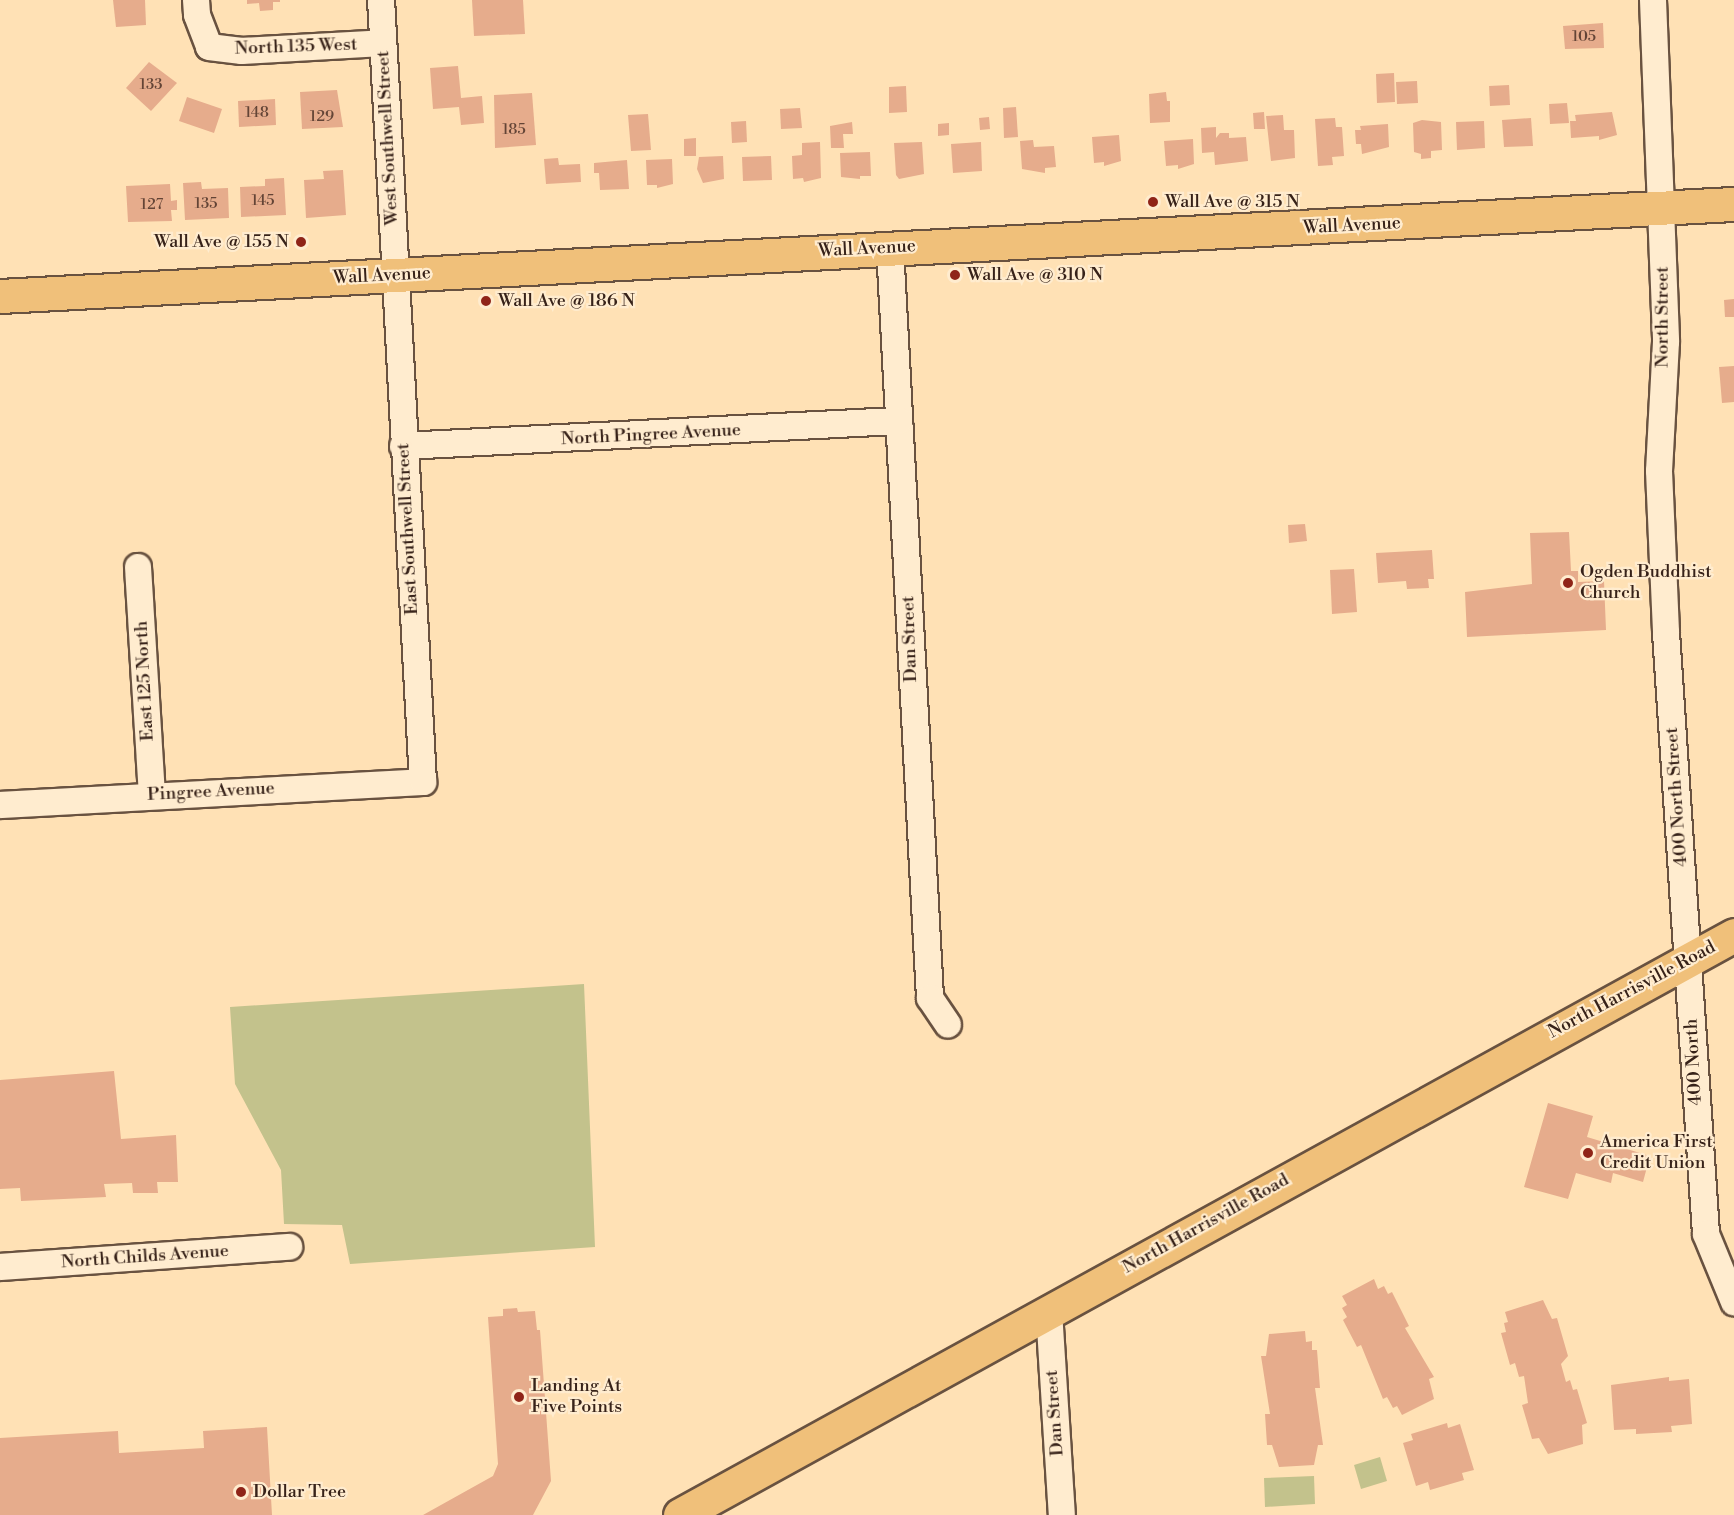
<!DOCTYPE html>
<style>
body{margin:0}
#map{position:relative;width:1734px;height:1515px;overflow:hidden;background:#ffe1b5;font-family:"Libre Bodoni",serif}
div>[style]{position:absolute}
[style*='--x']{left:calc(var(--x)*1px);top:calc(var(--y)*1px);width:calc(var(--w)*1px);rotate:calc(var(--a)*1deg)}
.green>*{inset:0;background:#c3c28c}
.building>*{inset:0;background:#e6ac8c}
.roads{filter:drop-shadow(2px 0 #695240) drop-shadow(-2px 0 #695240) drop-shadow(0 2px #695240) drop-shadow(0 -2px #695240)}
.minor>*{height:26px;margin:-13px;padding:0 13px;transform-origin:13px;border-radius:13px;background:#ffeccf}
.major>*{height:33px;margin:-16.5px;padding:0 16.5px;transform-origin:16.5px;border-radius:16.5px;background:#f0c07a}
.dots>*{width:16px;height:16px;translate:-50% -50%;box-sizing:border-box;border:3px solid #ffeccf;border-radius:50%}
span{translate:-50% -50%;white-space:nowrap;text-align:center;line-height:1.15;-webkit-text-stroke:4.5px #ffeccf;paint-order:stroke}
.number-label{font-size:15px;color:#634436}
.number-label span{-webkit-text-stroke-width:0}
.street-label{font-size:18px;color:#372219}
.poi-label{font-size:18px;color:#372219}
.left{translate:0 -50%;text-align:left}
.right{translate:-100% -50%;text-align:right}
</style>
<div id="map">
<div class="green">
<div style="clip-path:polygon(584px 984px,595px 1247px,350px 1264px,342px 1225px,284px 1224px,281px 1170px,235px 1084px,230px 1007px)"></div>
<div style="clip-path:polygon(1380px 1457px,1387px 1481px,1361px 1489px,1354px 1465px)"></div>
<div style="clip-path:polygon(1314px 1476px,1315px 1504px,1265px 1507px,1264px 1478px)"></div>
</div>
<div class="building">
<div style="clip-path:polygon(113px 0,145px 0,146px 25px,116px 27px)"></div>
<div style="clip-path:polygon(247px 0,280px 0,280px 2px,273px 2px,273px 10px,260px 11px,259px 3px,247px 4px)"></div>
<div style="clip-path:polygon(472px 0,523px 0,525px 34px,474px 36px)"></div>
<div style="clip-path:polygon(1603px 23px,1604px 48px,1565px 49px,1563px 26px)"></div>
<div style="clip-path:polygon(149px 62px,177px 83px,151px 111px,126px 88px)"></div>
<div style="clip-path:polygon(458px 66px,461px 98px,482px 96px,484px 123px,461px 125px,459px 107px,433px 109px,430px 68px)"></div>
<div style="clip-path:polygon(1394px 73px,1395px 102px,1377px 103px,1376px 74px)"></div>
<div style="clip-path:polygon(1417px 81px,1418px 103px,1397px 104px,1396px 82px)"></div>
<div style="clip-path:polygon(1509px 85px,1510px 105px,1490px 106px,1489px 86px)"></div>
<div style="clip-path:polygon(906px 86px,907px 112px,889px 113px,889px 87px)"></div>
<div style="clip-path:polygon(337px 90px,343px 127px,302px 129px,300px 92px)"></div>
<div style="clip-path:polygon(1166px 92px,1167px 101px,1170px 101px,1170px 122px,1150px 123px,1149px 94px)"></div>
<div style="clip-path:polygon(532px 93px,536px 145px,495px 148px,494px 95px)"></div>
<div style="clip-path:polygon(187px 97px,222px 109px,214px 133px,179px 121px)"></div>
<div style="clip-path:polygon(275px 99px,276px 125px,239px 127px,238px 101px)"></div>
<div style="clip-path:polygon(1567px 103px,1569px 123px,1550px 124px,1549px 104px)"></div>
<div style="clip-path:polygon(1016px 107px,1018px 137px,1004px 138px,1003px 108px)"></div>
<div style="clip-path:polygon(800px 108px,802px 128px,781px 129px,780px 109px)"></div>
<div style="clip-path:polygon(1264px 112px,1265px 129px,1254px 129px,1253px 113px)"></div>
<div style="clip-path:polygon(1612px 112px,1617px 135px,1599px 140px,1599px 136px,1571px 138px,1570px 121px,1576px 121px,1575px 115px)"></div>
<div style="clip-path:polygon(648px 114px,651px 150px,631px 151px,628px 115px)"></div>
<div style="clip-path:polygon(1283px 115px,1284px 130px,1294px 130px,1295px 158px,1271px 161px,1266px 116px)"></div>
<div style="clip-path:polygon(989px 117px,990px 129px,980px 130px,979px 118px)"></div>
<div style="clip-path:polygon(1335px 118px,1336px 127px,1342px 127px,1344px 156px,1332px 157px,1333px 165px,1318px 166px,1315px 119px)"></div>
<div style="clip-path:polygon(1531px 118px,1533px 146px,1504px 147px,1502px 120px)"></div>
<div style="clip-path:polygon(1422px 120px,1441px 122px,1442px 150px,1431px 151px,1431px 158px,1421px 159px,1421px 154px,1414px 152px,1413px 123px)"></div>
<div style="clip-path:polygon(746px 121px,747px 142px,732px 143px,731px 122px)"></div>
<div style="clip-path:polygon(1484px 121px,1485px 148px,1457px 150px,1456px 122px)"></div>
<div style="clip-path:polygon(852px 122px,853px 134px,843px 134px,844px 148px,831px 148px,830px 126px)"></div>
<div style="clip-path:polygon(949px 123px,949px 135px,938px 136px,938px 124px)"></div>
<div style="clip-path:polygon(1388px 124px,1389px 147px,1362px 154px,1361px 144px,1356px 144px,1355px 130px,1361px 130px,1360px 126px)"></div>
<div style="clip-path:polygon(1216px 127px,1216px 138px,1220px 133px,1229px 133px,1229px 138px,1246px 137px,1248px 161px,1215px 165px,1214px 152px,1202px 153px,1201px 128px)"></div>
<div style="clip-path:polygon(1119px 135px,1121px 161px,1104px 166px,1104px 162px,1094px 163px,1092px 137px)"></div>
<div style="clip-path:polygon(696px 138px,696px 156px,684px 156px,684px 139px)"></div>
<div style="clip-path:polygon(1193px 139px,1194px 164px,1178px 169px,1178px 165px,1166px 166px,1164px 141px)"></div>
<div style="clip-path:polygon(1033px 140px,1034px 147px,1054px 146px,1056px 167px,1045px 168px,1045px 173px,1022px 169px,1020px 141px)"></div>
<div style="clip-path:polygon(820px 142px,821px 178px,804px 182px,803px 178px,793px 179px,792px 156px,802px 155px,802px 143px)"></div>
<div style="clip-path:polygon(922px 142px,924px 174px,899px 179px,896px 175px,894px 143px)"></div>
<div style="clip-path:polygon(981px 142px,982px 171px,953px 173px,951px 144px)"></div>
<div style="clip-path:polygon(870px 152px,871px 176px,860px 176px,860px 179px,841px 177px,840px 153px)"></div>
<div style="clip-path:polygon(723px 156px,724px 179px,703px 183px,697px 169px,699px 157px)"></div>
<div style="clip-path:polygon(771px 156px,772px 180px,743px 181px,742px 157px)"></div>
<div style="clip-path:polygon(558px 158px,559px 165px,580px 164px,581px 182px,546px 184px,544px 159px)"></div>
<div style="clip-path:polygon(672px 159px,673px 184px,657px 188px,657px 185px,647px 185px,646px 160px)"></div>
<div style="clip-path:polygon(627px 160px,629px 189px,600px 190px,599px 173px,594px 173px,594px 163px)"></div>
<div style="clip-path:polygon(343px 170px,346px 215px,306px 218px,304px 180px,324px 179px,323px 171px)"></div>
<div style="clip-path:polygon(284px 178px,286px 215px,241px 217px,240px 187px,265px 186px,265px 179px)"></div>
<div style="clip-path:polygon(201px 182px,202px 189px,228px 188px,229px 218px,185px 220px,183px 183px)"></div>
<div style="clip-path:polygon(170px 184px,171px 201px,177px 200px,177px 210px,171px 210px,172px 221px,128px 222px,126px 186px)"></div>
<div style="clip-path:polygon(1734px 299px,1734px 317px,1725px 317px,1724px 300px)"></div>
<div style="clip-path:polygon(1734px 366px,1734px 402px,1722px 403px,1719px 367px)"></div>
<div style="clip-path:polygon(1305px 524px,1307px 541px,1289px 543px,1288px 525px)"></div>
<div style="clip-path:polygon(1569px 532px,1571px 571px,1578px 571px,1578px 582px,1604px 581px,1606px 630px,1467px 637px,1465px 592px,1532px 584px,1530px 533px)"></div>
<div style="clip-path:polygon(1432px 550px,1434px 579px,1428px 579px,1429px 588px,1407px 589px,1406px 581px,1378px 583px,1376px 553px)"></div>
<div style="clip-path:polygon(1354px 569px,1357px 612px,1332px 614px,1330px 570px)"></div>
<div style="clip-path:polygon(114px 1071px,121px 1139px,176px 1135px,178px 1182px,157px 1182px,158px 1193px,133px 1193px,132px 1183px,104px 1184px,106px 1197px,21px 1201px,20px 1188px,0 1189px,0 1080px)"></div>
<div style="clip-path:polygon(1548px 1103px,1593px 1116px,1587px 1137px,1650px 1156px,1643px 1182px,1613px 1173px,1611px 1183px,1576px 1173px,1568px 1199px,1524px 1187px)"></div>
<div style="clip-path:polygon(1374px 1279px,1378px 1289px,1384px 1286px,1388px 1294px,1392px 1292px,1409px 1326px,1405px 1328px,1434px 1377px,1429px 1379px,1434px 1399px,1402px 1415px,1397px 1406px,1393px 1408px,1387px 1397px,1383px 1399px,1361px 1345px,1357px 1347px,1343px 1320px,1347px 1317px,1342px 1308px,1347px 1305px,1342px 1296px)"></div>
<div style="clip-path:polygon(1543px 1300px,1552px 1319px,1557px 1318px,1568px 1356px,1561px 1364px,1566px 1382px,1570px 1380px,1573px 1390px,1577px 1389px,1587px 1423px,1582px 1425px,1583px 1444px,1548px 1454px,1539px 1438px,1532px 1439px,1522px 1405px,1528px 1403px,1524px 1376px,1519px 1377px,1515px 1363px,1510px 1365px,1501px 1333px,1506px 1332px,1504px 1323px,1508px 1322px,1505px 1312px)"></div>
<div style="clip-path:polygon(517px 1308px,518px 1312px,535px 1311px,537px 1330px,540px 1330px,551px 1481px,533px 1515px,423px 1515px,493px 1476px,498px 1464px,488px 1317px,503px 1316px,503px 1309px)"></div>
<div style="clip-path:polygon(1305px 1331px,1306px 1342px,1312px 1341px,1312px 1350px,1317px 1350px,1320px 1388px,1315px 1388px,1323px 1445px,1318px 1445px,1314px 1465px,1279px 1467px,1272px 1445px,1267px 1445px,1265px 1414px,1270px 1414px,1261px 1356px,1266px 1356px,1269px 1334px)"></div>
<div style="clip-path:polygon(1669px 1377px,1669px 1381px,1689px 1379px,1692px 1424px,1671px 1426px,1672px 1432px,1636px 1434px,1636px 1429px,1614px 1430px,1611px 1385px)"></div>
<div style="clip-path:polygon(1447px 1423px,1448px 1428px,1460px 1424px,1474px 1470px,1462px 1473px,1464px 1480px,1430px 1490px,1428px 1482px,1416px 1486px,1403px 1443px,1413px 1440px,1411px 1434px)"></div>
<div style="clip-path:polygon(267px 1427px,272px 1515px,0 1515px,0 1438px,118px 1431px,119px 1453px,204px 1448px,203px 1431px)"></div>
</div>
<div class="roads">
<div class="minor">
<div style="--x:196;--y:0;--w:15;--a:86"></div>
<div style="--x:197;--y:15;--w:34;--a:69"></div>
<div style="--x:209;--y:47;--w:33;--a:7"></div>
<div style="--x:242;--y:51;--w:141;--a:-3.2"></div>
<div style="--x:1653;--y:0;--w:342;--a:87.8"></div>
<div style="--x:1666;--y:342;--w:129;--a:93.1"></div>
<div style="--x:1659;--y:471;--w:162;--a:87.5"></div>
<div style="--x:1666;--y:633;--w:602;--a:86.19"></div>
<div style="--x:1706;--y:1234;--w:74;--a:67.6"></div>
<div style="--x:890;--y:247;--w:752;--a:86.95"></div>
<div style="--x:930;--y:998;--w:32;--a:56"></div>
<div style="--x:403;--y:446;--w:497;--a:-2.9"></div>
<div style="--x:138;--y:567;--w:227;--a:86.5"></div>
<div style="--x:0;--y:805;--w:424;--a:-3.1"></div>
<div style="--x:423;--y:782;--w:783;--a:-93.07"></div>
<div style="--x:0;--y:1267;--w:290;--a:-4"></div>
<div style="--x:1049;--y:1311;--w:204;--a:86.4"></div>
</div>
<div class="major">
<div style="--x:0;--y:296;--w:1736;--a:-3.04"></div>
<div style="--x:680;--y:1515;--w:1203;--a:-28.82"></div>
</div>
</div>
<div class="dots">
<div style="left:1153px;top:202px;background:#8f2418"></div>
<div style="left:301px;top:242px;background:#8f2418"></div>
<div style="left:955px;top:275px;background:#8f2418"></div>
<div style="left:486px;top:301px;background:#8f2418"></div>
<div style="left:1568px;top:583px;background:#8f2418"></div>
<div style="left:1588px;top:1153px;background:#8f2418"></div>
<div style="left:519px;top:1397px;background:#8f2418"></div>
<div style="left:241px;top:1492px;background:#8f2418"></div>
</div>
<div class="number-label">
<span style="left:1584px;top:37px">105</span>
<span style="left:151px;top:85px">133</span>
<span style="left:257px;top:113px">148</span>
<span style="left:322px;top:117px">129</span>
<span style="left:514px;top:130px">185</span>
<span style="left:263px;top:201px">145</span>
<span style="left:206px;top:204px">135</span>
<span style="left:152px;top:205px">127</span>
</div>
<div class="street-label">
<span style="left:296px;top:47px;rotate:-2deg">North 135 West</span>
<span style="left:388px;top:138px;rotate:-93deg">West Southwell Street</span>
<span style="left:1352px;top:226px;rotate:-3deg">Wall Avenue</span>
<span style="left:867px;top:249px;rotate:-3deg">Wall Avenue</span>
<span style="left:382px;top:276px;rotate:-3deg">Wall Avenue</span>
<span style="left:1663px;top:317px;rotate:-90deg">North Street</span>
<span style="left:651px;top:435px;rotate:-3deg">North Pingree Avenue</span>
<span style="left:408px;top:529px;rotate:-93deg">East Southwell Street</span>
<span style="left:910px;top:639px;rotate:-92deg">Dan Street</span>
<span style="left:145px;top:681px;rotate:-93deg">East 125 North</span>
<span style="left:211px;top:792px;rotate:-3deg">Pingree Avenue</span>
<span style="left:1677px;top:797px;rotate:-94deg">400 North Street</span>
<span style="left:1632px;top:990px;rotate:-28deg">North Harrisville Road</span>
<span style="left:1694px;top:1062px;rotate:-93deg">400 North</span>
<span style="left:1206px;top:1224px;rotate:-29deg">North Harrisville Road</span>
<span style="left:145px;top:1257px;rotate:-4deg">North Childs Avenue</span>
<span style="left:1055px;top:1413px;rotate:-94deg">Dan Street</span>
</div>
<div class="poi-label">
<span class="left" style="left:1165px;top:202px">Wall Ave @ 315 N</span>
<span class="right" style="left:289px;top:242px">Wall Ave @ 155 N</span>
<span class="left" style="left:967px;top:275px">Wall Ave @ 310 N</span>
<span class="left" style="left:498px;top:301px">Wall Ave @ 186 N</span>
<span class="left" style="left:1580px;top:583px">Ogden Buddhist<br>Church</span>
<span class="left" style="left:1600px;top:1153px">America First<br>Credit Union</span>
<span class="left" style="left:531px;top:1397px">Landing At<br>Five Points</span>
<span class="left" style="left:253px;top:1492px">Dollar Tree</span>
</div>
</div>
